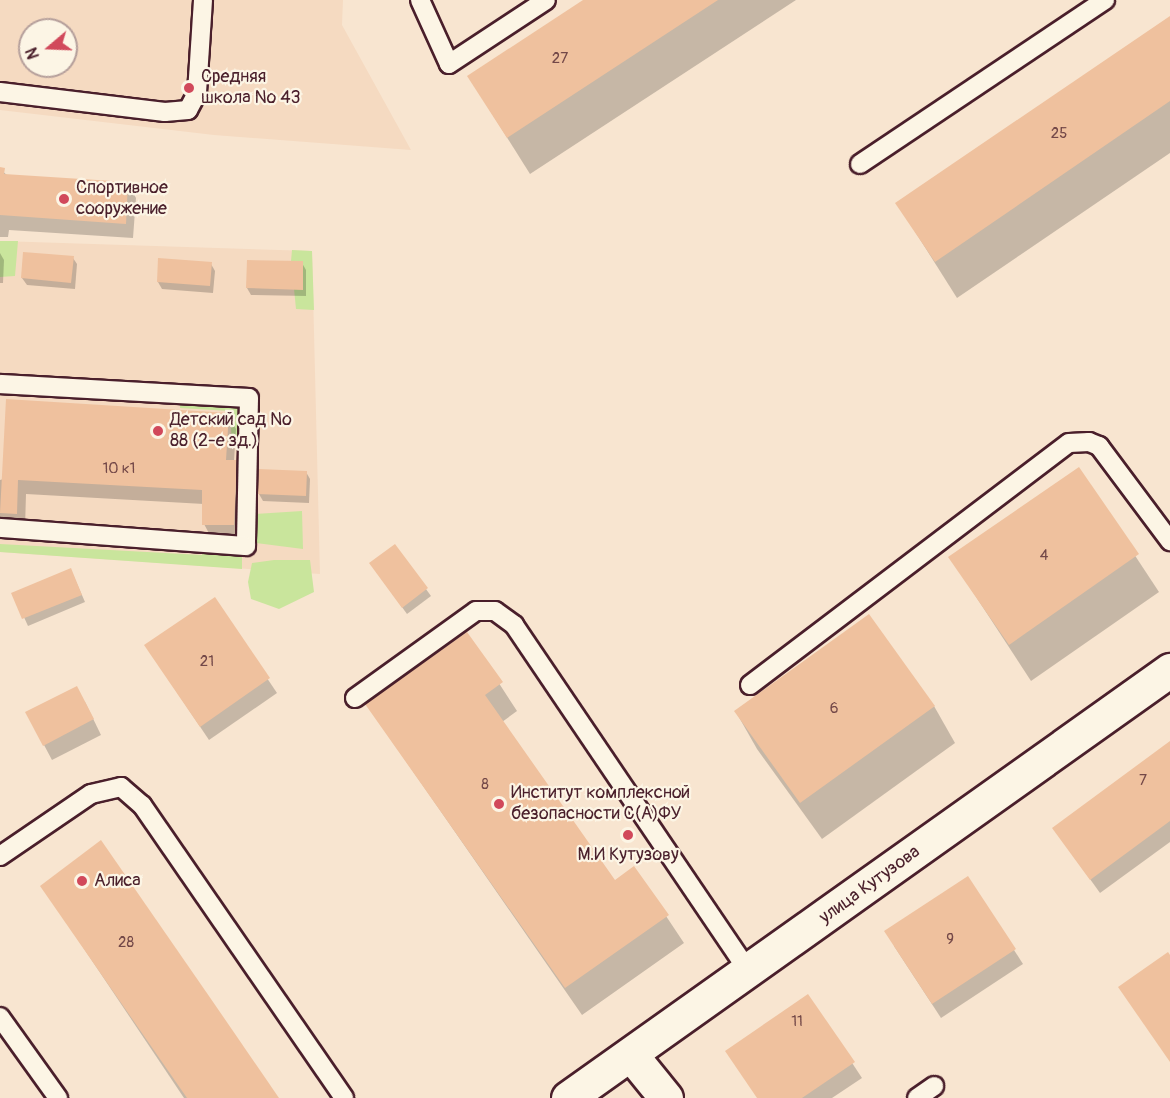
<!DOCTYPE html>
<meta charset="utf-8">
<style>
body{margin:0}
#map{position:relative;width:1170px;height:1098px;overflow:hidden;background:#f8e5d0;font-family:Pangolin,sans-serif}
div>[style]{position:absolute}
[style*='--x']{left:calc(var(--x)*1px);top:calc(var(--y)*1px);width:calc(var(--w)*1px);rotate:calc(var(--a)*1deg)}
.built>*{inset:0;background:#f5dac1}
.green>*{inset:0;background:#c9e59c}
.shadow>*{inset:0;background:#0003}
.building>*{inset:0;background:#efc19e}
.roads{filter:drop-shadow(2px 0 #4a1f2b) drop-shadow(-2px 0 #4a1f2b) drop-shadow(0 2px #4a1f2b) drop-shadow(0 -2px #4a1f2b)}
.lane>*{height:18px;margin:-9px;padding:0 9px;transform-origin:9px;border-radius:9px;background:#fcf5e5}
.street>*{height:33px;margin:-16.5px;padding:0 16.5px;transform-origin:16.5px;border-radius:16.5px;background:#fcf5e5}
.dots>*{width:16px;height:16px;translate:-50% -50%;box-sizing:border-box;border:3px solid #fcf5e5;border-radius:50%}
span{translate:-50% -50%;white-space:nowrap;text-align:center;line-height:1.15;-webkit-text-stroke:4.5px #fcf5e5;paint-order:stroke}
.number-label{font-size:15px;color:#734848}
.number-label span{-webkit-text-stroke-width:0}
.poi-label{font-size:18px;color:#4a1f2b}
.left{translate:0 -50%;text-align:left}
.street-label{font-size:18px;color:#4a1f2b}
.north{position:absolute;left:18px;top:18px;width:60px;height:60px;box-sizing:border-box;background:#fcf5e5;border:2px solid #b59f9b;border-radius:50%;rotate:251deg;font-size:16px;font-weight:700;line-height:24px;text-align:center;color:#4a1f2b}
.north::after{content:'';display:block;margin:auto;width:21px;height:27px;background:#d1495b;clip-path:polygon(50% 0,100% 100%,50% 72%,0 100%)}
</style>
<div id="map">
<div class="built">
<div style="clip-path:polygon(evenodd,0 0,343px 0,342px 25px,411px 150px,214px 135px,0 110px,0 0,30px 30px,66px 30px,66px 66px,30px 66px,30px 30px)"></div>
<div style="clip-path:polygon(0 241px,312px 251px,320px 574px,0 552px)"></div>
</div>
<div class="green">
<div style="clip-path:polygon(0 241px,18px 241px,15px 276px,0 277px)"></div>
<div style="clip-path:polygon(292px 250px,312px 251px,314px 310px,296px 309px,294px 289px,303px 289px,303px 262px,291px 261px)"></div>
<div style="clip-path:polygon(180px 400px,238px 402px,241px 441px,232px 446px,230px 411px,180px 408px)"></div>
<div style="clip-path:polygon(302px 511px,303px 549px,256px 543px,255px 514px)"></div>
<div style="clip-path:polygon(0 544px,202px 555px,203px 549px,242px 552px,242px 569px,0 552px)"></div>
<div style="clip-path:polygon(274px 560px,310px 560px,314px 592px,279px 609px,251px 599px,248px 582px,252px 563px)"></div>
</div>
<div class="shadow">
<div style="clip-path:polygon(586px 0,796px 0,530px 174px,469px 77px)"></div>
<div style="clip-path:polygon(1170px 17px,1170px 153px,957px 298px,897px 203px)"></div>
<div style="clip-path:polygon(0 169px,8px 176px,128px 184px,136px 198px,133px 238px,9px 230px,8px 237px,0 237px)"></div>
<div style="clip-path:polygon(0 253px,4px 260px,3px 283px,0 283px)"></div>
<div style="clip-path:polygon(73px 258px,77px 264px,75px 289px,27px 285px,22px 278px)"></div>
<div style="clip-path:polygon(302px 263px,306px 270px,306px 296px,251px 295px,247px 288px)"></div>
<div style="clip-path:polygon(211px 264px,215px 271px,213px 293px,162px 289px,158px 282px)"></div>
<div style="clip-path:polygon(228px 414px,236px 429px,234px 461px,244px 476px,242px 539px,212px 539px,204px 524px,204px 504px,26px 494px,25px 529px,0 527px,0 480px)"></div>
<div style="clip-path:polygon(1078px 469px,1159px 592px,1031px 681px,950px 557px)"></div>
<div style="clip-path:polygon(306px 472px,310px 479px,309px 503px,263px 501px,259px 494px)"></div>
<div style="clip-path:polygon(395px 546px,431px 596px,407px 614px,375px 570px)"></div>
<div style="clip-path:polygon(74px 577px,85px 602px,28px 626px,13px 593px)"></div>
<div style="clip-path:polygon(214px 599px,277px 693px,209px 740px,146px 646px)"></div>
<div style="clip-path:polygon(467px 634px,517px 711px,502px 722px,614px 882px,634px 868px,684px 943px,582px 1015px,367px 705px)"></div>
<div style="clip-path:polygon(85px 702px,101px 735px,52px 760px,44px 745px)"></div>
<div style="clip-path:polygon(934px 706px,955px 743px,822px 839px,757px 749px,736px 712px)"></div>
<div style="clip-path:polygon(1170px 743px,1170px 842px,1100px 893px,1054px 829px)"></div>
<div style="clip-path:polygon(42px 886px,277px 1098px,184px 1098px)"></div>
<div style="clip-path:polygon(894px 946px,1014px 950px,1023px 964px,941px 1018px)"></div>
<div style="clip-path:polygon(808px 996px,862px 1078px,832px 1098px,757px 1098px)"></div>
</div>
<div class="building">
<div style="clip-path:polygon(583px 0,718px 0,507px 138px,467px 76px)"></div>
<div style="clip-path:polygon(1170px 16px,1170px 101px,935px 262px,895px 203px)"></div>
<div style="clip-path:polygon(0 167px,5px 168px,4px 174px,128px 182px,126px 224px,0 215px)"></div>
<div style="clip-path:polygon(23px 252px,74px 256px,71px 283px,21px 278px)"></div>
<div style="clip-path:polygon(158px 258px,212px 262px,210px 286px,157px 282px)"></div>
<div style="clip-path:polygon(247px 260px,303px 261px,303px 290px,246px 288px)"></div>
<div style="clip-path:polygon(6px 399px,229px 413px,226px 460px,237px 460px,234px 525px,202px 525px,202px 490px,18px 480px,17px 514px,0 513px)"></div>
<div style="clip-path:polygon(1079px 467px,1139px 554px,1009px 645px,948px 557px)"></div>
<div style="clip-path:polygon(258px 469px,307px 471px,306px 496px,257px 494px)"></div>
<div style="clip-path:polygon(395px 544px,428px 588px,402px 608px,369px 563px)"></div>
<div style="clip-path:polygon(71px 568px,82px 595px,22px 619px,11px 593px)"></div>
<div style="clip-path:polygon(215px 597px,270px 678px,200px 727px,144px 645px)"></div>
<div style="clip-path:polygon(869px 614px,935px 706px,800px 803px,734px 711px)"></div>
<div style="clip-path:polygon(467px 632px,503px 682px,485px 695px,615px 880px,634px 866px,669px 915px,565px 988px,365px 704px)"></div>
<div style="clip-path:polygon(77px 686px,94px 719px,43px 746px,25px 712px)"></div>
<div style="clip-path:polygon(1170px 741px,1170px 821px,1090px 880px,1052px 828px)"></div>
<div style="clip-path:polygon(101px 840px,211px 999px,279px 1098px,187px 1098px,40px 886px)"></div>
<div style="clip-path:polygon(968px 876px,1016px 949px,932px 1004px,884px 931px)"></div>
<div style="clip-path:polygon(1168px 952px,1170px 955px,1170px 1062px,1118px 987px)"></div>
<div style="clip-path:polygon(808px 994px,855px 1062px,802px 1098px,757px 1098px,725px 1051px)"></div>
</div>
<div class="roads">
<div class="lane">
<div style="--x:420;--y:0;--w:70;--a:65.6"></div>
<div style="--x:449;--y:64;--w:116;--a:-33.4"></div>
<div style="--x:0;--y:92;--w:166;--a:6.9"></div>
<div style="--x:165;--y:112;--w:23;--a:-5"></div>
<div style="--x:188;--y:110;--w:19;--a:-62"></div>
<div style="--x:197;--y:93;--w:93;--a:-86.3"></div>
<div style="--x:860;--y:164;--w:295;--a:-33.8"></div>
<div style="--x:0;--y:384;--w:249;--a:3.2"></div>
<div style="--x:249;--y:398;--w:148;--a:91.2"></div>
<div style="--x:246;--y:546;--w:247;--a:-175.8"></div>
<div style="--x:750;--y:685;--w:400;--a:-37.2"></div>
<div style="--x:1069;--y:443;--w:20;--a:-3"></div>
<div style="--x:1089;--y:442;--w:11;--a:22"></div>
<div style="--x:1099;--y:446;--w:119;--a:53.2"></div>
<div style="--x:355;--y:698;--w:149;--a:-35.7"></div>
<div style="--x:476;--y:611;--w:19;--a:0"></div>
<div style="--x:495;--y:611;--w:24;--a:36"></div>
<div style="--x:514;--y:625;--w:419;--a:55.9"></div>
<div style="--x:0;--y:856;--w:110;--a:-34.3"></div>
<div style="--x:91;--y:794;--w:31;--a:-13"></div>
<div style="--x:121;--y:787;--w:28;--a:41"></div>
<div style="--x:142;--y:805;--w:356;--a:55.4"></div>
<div style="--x:0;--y:1017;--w:100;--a:54.4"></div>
<div style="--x:917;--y:1098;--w:21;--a:-35"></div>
</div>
<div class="street">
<div style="--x:632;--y:1056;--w:54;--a:51"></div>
<div style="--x:568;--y:1098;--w:739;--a:-35.41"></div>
</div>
</div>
<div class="dots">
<div style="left:189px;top:88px;background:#d1495b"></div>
<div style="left:64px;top:199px;background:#d1495b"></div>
<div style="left:158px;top:431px;background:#d1495b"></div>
<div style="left:499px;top:804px;background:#d1495b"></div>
<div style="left:628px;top:835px;background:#d1495b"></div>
<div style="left:82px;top:881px;background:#d1495b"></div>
</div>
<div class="number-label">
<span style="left:560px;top:59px">27</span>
<span style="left:1059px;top:134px">25</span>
<span style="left:119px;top:469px">10 к1</span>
<span style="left:1044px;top:556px">4</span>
<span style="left:207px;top:662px">21</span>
<span style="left:834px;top:709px">6</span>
<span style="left:1143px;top:781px">7</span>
<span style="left:485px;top:785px">8</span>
<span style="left:950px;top:940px">9</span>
<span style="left:126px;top:943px">28</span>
<span style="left:797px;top:1022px">11</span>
</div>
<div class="poi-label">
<span class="left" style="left:201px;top:88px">Средняя<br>школа № 43</span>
<span class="left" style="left:76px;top:199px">Спортивное<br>сооружение</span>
<span class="left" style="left:170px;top:431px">Детский сад №<br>88 (2-е зд.)</span>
<span class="left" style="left:511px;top:804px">Институт комплексной<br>безопасности С(А)ФУ</span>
<span style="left:628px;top:855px">М.И Кутузову</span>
<span class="left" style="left:94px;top:881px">Алиса</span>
</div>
<div class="street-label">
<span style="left:870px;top:885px;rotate:-36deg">улица Кутузова</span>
</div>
<div class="north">N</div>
</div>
